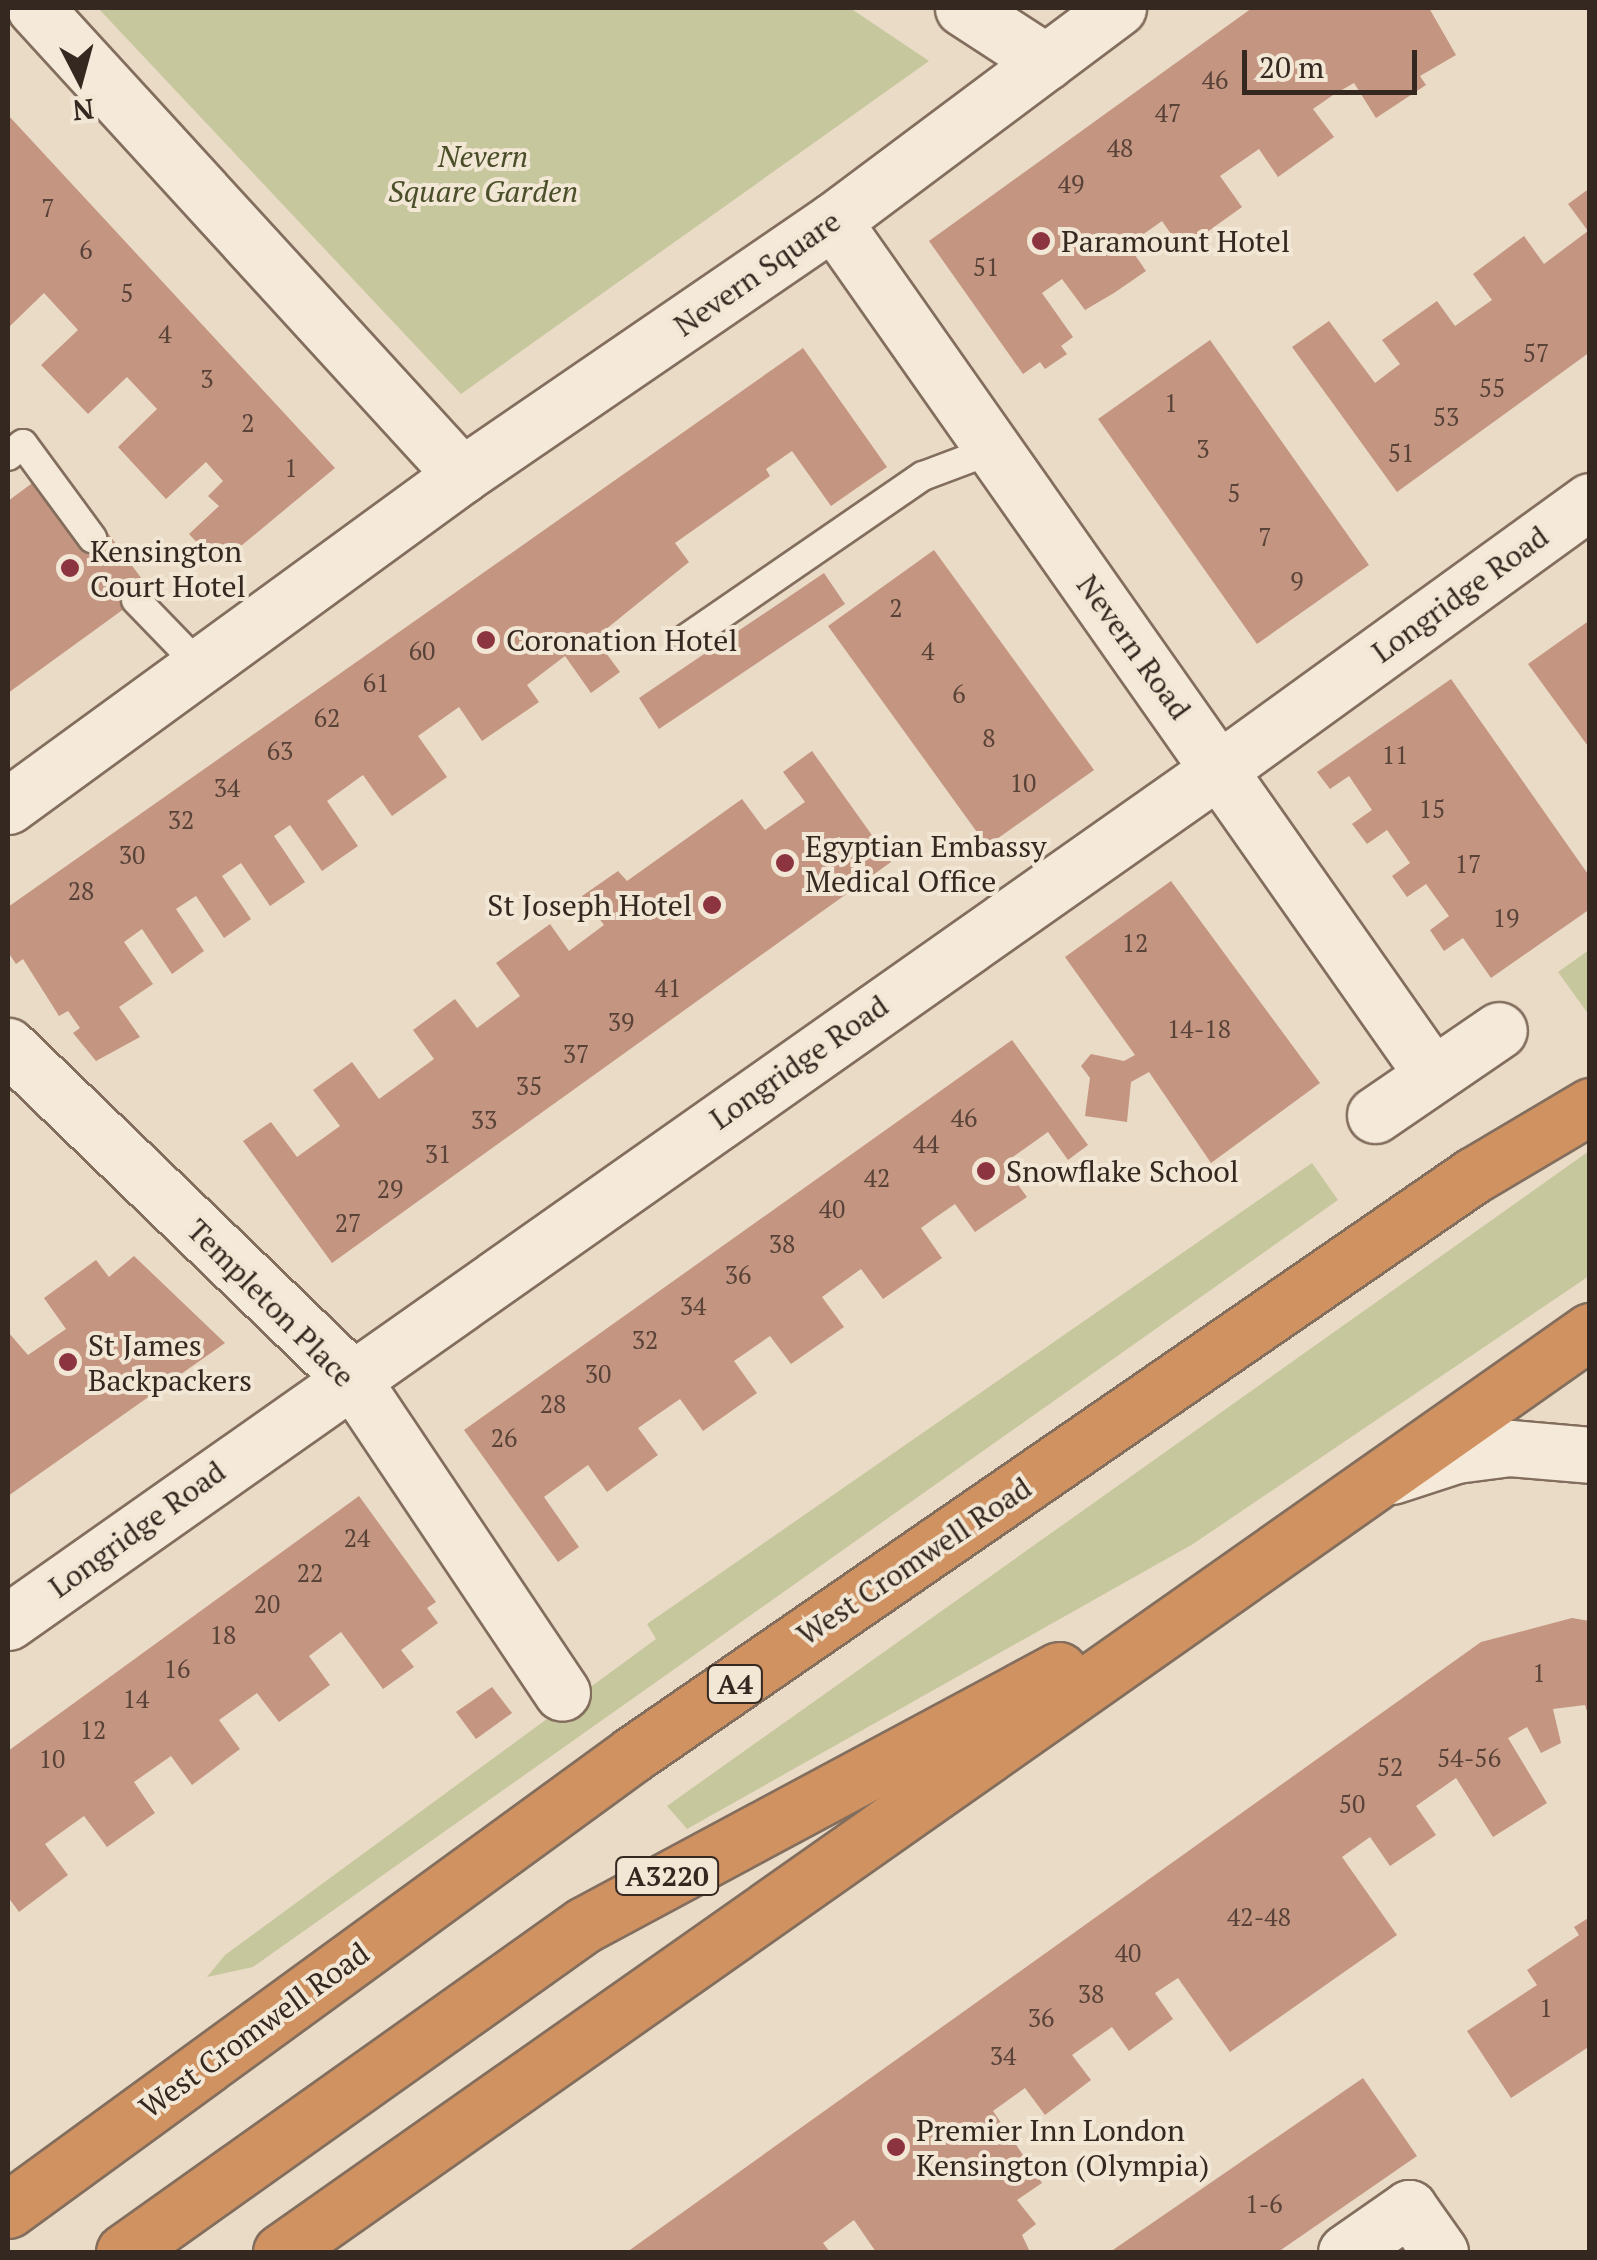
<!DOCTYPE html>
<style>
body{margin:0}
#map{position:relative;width:1597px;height:2260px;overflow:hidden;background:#eadbc7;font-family:"PT Serif",serif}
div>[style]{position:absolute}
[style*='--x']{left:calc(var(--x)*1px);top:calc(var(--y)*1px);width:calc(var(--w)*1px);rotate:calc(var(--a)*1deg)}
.green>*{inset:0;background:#c6c79c}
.building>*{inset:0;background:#c49581}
.roads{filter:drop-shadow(2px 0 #836e5e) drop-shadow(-2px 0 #836e5e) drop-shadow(0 2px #836e5e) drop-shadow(0 -2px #836e5e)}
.lane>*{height:28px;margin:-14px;padding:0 14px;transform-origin:14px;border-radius:14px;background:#f5ead9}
.street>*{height:55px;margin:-27.5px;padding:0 27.5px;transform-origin:27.5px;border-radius:27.5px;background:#f5ead9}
.highway>*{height:55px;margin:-27.5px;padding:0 27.5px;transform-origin:27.5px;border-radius:27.5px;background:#d09261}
.dots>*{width:28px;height:28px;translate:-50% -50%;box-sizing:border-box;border:5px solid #f2e6d5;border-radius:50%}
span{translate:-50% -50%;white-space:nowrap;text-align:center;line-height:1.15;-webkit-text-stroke:8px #f2e6d5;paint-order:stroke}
.number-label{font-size:25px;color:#594338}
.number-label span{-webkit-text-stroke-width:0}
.shield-label span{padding:2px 8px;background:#f2e6d5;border:2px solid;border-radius:8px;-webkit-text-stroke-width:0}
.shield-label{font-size:28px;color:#352820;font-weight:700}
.park-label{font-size:30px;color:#4a4f29;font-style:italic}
.poi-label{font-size:30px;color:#352820}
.left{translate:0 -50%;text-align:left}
.right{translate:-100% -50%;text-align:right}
.street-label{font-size:30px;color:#352820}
.frame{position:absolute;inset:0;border:10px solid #352820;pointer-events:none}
.north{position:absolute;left:30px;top:30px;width:100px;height:100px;-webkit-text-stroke:8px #f2e6d5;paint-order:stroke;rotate:174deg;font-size:28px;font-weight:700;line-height:40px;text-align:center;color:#352820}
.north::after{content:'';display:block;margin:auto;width:35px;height:45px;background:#352820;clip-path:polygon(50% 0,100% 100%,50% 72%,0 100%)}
.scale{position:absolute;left:1242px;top:50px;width:175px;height:45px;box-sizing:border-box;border:5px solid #352820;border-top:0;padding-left:12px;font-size:30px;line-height:35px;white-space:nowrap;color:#352820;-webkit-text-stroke:8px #f2e6d5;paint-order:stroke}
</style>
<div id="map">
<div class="green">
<div style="clip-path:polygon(98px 8px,850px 8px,929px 61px,461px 394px)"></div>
<div style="clip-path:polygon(1589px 950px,1589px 1015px,1558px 972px)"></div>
<div style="clip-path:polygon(1589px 1151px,1589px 1276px,1193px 1544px,687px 1829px,667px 1806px)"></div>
<div style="clip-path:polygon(1312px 1163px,1338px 1200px,253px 1967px,207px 1977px,225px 1955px,656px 1639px,647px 1624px)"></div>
</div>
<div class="building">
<div style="clip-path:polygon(1252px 8px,1429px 8px,1456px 55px,1420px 76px,1426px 85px,1376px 118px,1354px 83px,1333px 95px,1313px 109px,1334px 137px,1278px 177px,1259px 149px,1220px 176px,1242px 207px,1182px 250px,1162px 221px,1128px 245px,1146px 271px,1114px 293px,1085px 310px,1062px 279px,1042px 293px,1073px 337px,1061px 346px,1067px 354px,1045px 369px,1040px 362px,1023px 374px,929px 241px)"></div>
<div style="clip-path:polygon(8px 115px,335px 468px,218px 565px,189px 534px,219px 506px,208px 496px,223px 481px,206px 462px,166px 499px,118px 447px,157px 409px,127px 377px,88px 414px,41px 365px,78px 330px,44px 293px,8px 328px)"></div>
<div style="clip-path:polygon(1590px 188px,1590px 352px,1397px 492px,1292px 347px,1329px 321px,1375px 383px,1400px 364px,1382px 340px,1437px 301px,1455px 326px,1492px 300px,1473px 274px,1524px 236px,1544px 264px,1588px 231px,1568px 204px)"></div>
<div style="clip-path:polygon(1210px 340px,1369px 565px,1257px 644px,1098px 419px)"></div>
<div style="clip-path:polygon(803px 348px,887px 467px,831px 506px,792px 451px,766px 469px,770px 476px,675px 543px,689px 562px,595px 638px,620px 672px,591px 693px,565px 656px,527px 685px,539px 702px,482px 741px,459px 707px,418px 736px,447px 777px,392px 816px,363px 775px,327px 801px,358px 846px,322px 871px,290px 825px,274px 836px,305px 882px,270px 906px,241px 863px,222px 876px,251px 919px,224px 938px,196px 896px,176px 909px,204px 951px,172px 974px,142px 929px,124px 942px,153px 984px,119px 1007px,140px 1037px,96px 1061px,73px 1033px,80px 1028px,68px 1011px,59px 1016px,23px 959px,16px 964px,8px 952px,8px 907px)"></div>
<div style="clip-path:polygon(35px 481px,82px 545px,105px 529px,150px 590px,8px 693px,8px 501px)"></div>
<div style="clip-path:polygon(934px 550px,1094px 770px,987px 846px,828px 626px)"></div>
<div style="clip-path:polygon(824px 573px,845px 604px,659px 729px,639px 698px)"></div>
<div style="clip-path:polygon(1590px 620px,1590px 749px,1528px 664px)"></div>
<div style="clip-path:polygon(1451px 679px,1590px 877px,1590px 909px,1491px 978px,1463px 938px,1444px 951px,1430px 930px,1449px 916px,1426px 884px,1407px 897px,1392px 876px,1410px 863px,1387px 830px,1367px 844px,1352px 824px,1372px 810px,1349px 776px,1330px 789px,1317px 772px)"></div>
<div style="clip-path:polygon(812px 751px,891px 862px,332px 1263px,243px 1141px,271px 1122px,297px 1157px,340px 1126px,313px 1090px,352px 1062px,379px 1099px,434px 1059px,413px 1030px,455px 999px,477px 1028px,520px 996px,496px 963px,550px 924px,569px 951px,604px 925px,582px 896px,618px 871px,627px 881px,742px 799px,765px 830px,805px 802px,783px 772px)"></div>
<div style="clip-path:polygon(1171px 881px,1320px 1083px,1211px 1163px,1149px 1072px,1131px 1082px,1127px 1122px,1085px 1116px,1090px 1078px,1081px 1066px,1091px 1054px,1124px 1061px,1135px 1055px,1065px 957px)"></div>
<div style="clip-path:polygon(1012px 1040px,1088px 1145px,1068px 1160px,1048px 1132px,1003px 1164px,1027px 1197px,975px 1232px,955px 1204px,939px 1215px,921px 1228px,942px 1258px,883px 1299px,861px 1269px,822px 1297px,844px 1327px,791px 1364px,770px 1336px,734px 1361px,757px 1393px,703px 1431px,680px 1399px,638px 1428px,658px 1455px,607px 1492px,588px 1465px,544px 1497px,579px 1547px,558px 1562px,464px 1430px)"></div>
<div style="clip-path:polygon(134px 1256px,225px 1343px,8px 1496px,8px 1332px,28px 1355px,66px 1329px,44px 1298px,96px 1260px,109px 1277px)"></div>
<div style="clip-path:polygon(359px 1496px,436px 1602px,427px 1608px,438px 1623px,401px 1650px,414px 1667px,383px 1689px,341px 1632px,309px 1656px,330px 1685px,279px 1722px,257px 1693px,219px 1720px,240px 1749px,192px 1785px,171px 1756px,134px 1782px,155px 1813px,107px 1847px,84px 1816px,45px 1844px,68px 1875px,19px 1912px,8px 1897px,8px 1751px)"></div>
<div style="clip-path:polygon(1572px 1618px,1590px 1621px,1590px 1721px,1585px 1705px,1553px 1709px,1561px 1743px,1541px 1753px,1527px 1727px,1508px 1738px,1547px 1803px,1493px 1837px,1456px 1778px,1416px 1806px,1436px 1835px,1390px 1866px,1370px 1837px,1342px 1857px,1397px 1935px,1230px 2052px,1178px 1978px,1155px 1993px,1173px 2019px,1129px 2051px,1112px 2027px,1072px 2055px,1091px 2080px,1045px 2115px,1025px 2088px,993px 2111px,1042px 2183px,1017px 2200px,1036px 2224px,1022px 2235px,1030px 2252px,876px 2252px,854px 2220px,823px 2243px,830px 2252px,627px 2252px,1481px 1642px)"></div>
<div style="clip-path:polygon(492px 1687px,512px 1713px,476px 1739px,456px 1712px)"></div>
<div style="clip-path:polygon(1590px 1917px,1590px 2046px,1511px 2098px,1467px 2031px,1537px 1985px,1527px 1970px,1579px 1935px,1574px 1927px)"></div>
<div style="clip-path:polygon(1363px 2078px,1417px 2156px,1278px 2252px,1110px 2252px)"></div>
</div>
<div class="roads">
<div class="lane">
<div style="--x:8;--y:456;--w:19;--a:-39"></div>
<div style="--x:23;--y:444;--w:117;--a:53.7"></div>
<div style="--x:136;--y:600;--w:91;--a:45.9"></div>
<div style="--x:687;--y:638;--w:286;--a:-34.5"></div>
<div style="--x:923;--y:476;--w:74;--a:-20.6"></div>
</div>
<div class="street">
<div style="--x:35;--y:8;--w:633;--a:47.56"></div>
<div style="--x:963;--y:8;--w:99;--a:33"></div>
<div style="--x:833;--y:221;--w:1042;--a:54.92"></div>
<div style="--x:8;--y:806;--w:562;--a:-36.09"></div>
<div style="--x:462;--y:475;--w:450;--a:-34.4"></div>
<div style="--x:833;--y:221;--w:356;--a:-36.8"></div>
<div style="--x:8;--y:1046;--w:475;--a:44"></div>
<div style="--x:350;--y:1376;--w:381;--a:56.2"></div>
<div style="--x:1375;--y:1115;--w:150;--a:-34.4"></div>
<div style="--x:1392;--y:1476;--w:67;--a:-18.2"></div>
<div style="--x:1456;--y:1455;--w:54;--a:-7.4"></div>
<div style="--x:1510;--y:1448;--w:80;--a:5"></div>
<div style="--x:8;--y:1622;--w:1483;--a:-35.15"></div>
<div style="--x:1221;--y:768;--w:455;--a:-35.9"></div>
<div style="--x:1346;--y:2252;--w:77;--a:-34.9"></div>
<div style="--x:1409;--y:2208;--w:54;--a:54.8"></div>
</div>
<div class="highway">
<div style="--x:8;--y:2210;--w:774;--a:-36.11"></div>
<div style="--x:633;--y:1754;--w:1021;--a:-34.55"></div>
<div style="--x:1474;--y:1175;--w:135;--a:-30.7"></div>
<div style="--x:124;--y:2252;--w:564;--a:-35.41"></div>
<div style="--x:584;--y:1925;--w:539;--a:-28.23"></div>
<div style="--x:281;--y:2252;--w:1601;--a:-35.13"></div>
</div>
</div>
<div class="dots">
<div style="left:1041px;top:241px;background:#8c343f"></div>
<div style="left:70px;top:568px;background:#8c343f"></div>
<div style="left:486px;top:640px;background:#8c343f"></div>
<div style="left:785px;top:863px;background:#8c343f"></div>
<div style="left:712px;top:905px;background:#8c343f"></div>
<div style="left:986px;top:1171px;background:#8c343f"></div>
<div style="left:68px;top:1362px;background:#8c343f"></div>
<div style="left:896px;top:2147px;background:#8c343f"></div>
</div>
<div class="number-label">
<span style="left:1215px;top:80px">46</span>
<span style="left:1168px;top:113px">47</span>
<span style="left:1120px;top:148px">48</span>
<span style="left:1071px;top:184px">49</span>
<span style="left:48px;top:208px">7</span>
<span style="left:86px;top:250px">6</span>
<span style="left:986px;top:267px">51</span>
<span style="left:127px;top:293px">5</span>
<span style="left:165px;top:334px">4</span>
<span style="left:1536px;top:353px">57</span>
<span style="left:207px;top:379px">3</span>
<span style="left:1492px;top:388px">55</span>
<span style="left:1171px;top:403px">1</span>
<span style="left:1446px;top:417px">53</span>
<span style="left:248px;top:423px">2</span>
<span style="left:1203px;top:449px">3</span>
<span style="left:1401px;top:453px">51</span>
<span style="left:291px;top:468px">1</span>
<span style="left:1234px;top:493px">5</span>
<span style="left:1265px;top:537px">7</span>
<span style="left:1297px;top:581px">9</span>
<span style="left:896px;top:608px">2</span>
<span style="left:422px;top:651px">60</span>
<span style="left:928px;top:651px">4</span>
<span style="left:376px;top:683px">61</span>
<span style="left:959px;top:694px">6</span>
<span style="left:327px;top:718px">62</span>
<span style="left:989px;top:738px">8</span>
<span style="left:280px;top:751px">63</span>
<span style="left:1395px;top:755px">11</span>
<span style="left:1023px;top:783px">10</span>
<span style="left:227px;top:788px">34</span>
<span style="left:1432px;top:809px">15</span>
<span style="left:181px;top:820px">32</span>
<span style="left:132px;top:855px">30</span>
<span style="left:1468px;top:864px">17</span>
<span style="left:81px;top:891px">28</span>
<span style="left:1506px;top:918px">19</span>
<span style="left:1135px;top:943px">12</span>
<span style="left:668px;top:988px">41</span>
<span style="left:621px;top:1022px">39</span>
<span style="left:1199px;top:1029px">14-18</span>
<span style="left:576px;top:1054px">37</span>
<span style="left:529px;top:1086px">35</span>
<span style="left:964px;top:1118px">46</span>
<span style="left:484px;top:1120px">33</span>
<span style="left:926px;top:1144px">44</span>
<span style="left:438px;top:1154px">31</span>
<span style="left:877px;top:1178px">42</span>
<span style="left:390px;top:1189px">29</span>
<span style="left:832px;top:1209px">40</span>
<span style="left:348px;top:1223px">27</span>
<span style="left:782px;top:1244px">38</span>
<span style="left:738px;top:1275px">36</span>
<span style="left:693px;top:1306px">34</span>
<span style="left:645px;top:1340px">32</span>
<span style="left:598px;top:1374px">30</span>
<span style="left:553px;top:1404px">28</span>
<span style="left:504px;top:1438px">26</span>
<span style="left:357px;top:1538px">24</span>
<span style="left:310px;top:1573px">22</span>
<span style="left:267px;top:1604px">20</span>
<span style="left:223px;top:1635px">18</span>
<span style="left:177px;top:1669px">16</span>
<span style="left:1539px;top:1673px">1</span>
<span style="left:136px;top:1699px">14</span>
<span style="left:93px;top:1730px">12</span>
<span style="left:1469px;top:1758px">54-56</span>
<span style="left:52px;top:1759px">10</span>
<span style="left:1390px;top:1767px">52</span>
<span style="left:1352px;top:1804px">50</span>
<span style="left:1259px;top:1917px">42-48</span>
<span style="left:1128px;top:1953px">40</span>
<span style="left:1091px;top:1994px">38</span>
<span style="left:1546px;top:2008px">1</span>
<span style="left:1041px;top:2018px">36</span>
<span style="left:1003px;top:2056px">34</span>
<span style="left:1264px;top:2204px">1-6</span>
</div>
<div class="shield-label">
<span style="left:735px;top:1684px">A4</span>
<span style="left:667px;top:1876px">A3220</span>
</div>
<div class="park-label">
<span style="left:483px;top:173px">Nevern<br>Square Garden</span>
</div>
<div class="poi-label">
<span class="left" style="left:1061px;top:241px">Paramount Hotel</span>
<span class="left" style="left:90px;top:568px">Kensington<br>Court Hotel</span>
<span class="left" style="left:506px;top:640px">Coronation Hotel</span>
<span class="left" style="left:805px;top:863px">Egyptian Embassy<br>Medical Office</span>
<span class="right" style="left:692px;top:905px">St Joseph Hotel</span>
<span class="left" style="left:1006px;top:1171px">Snowflake School</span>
<span class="left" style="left:88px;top:1362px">St James<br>Backpackers</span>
<span class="left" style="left:916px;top:2147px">Premier Inn London<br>Kensington (Olympia)</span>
</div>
<div class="street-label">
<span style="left:757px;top:273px;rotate:-35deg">Nevern Square</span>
<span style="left:1460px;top:594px;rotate:-36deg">Longridge Road</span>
<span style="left:1134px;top:647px;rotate:54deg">Nevern Road</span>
<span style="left:799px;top:1062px;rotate:-35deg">Longridge Road</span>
<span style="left:271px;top:1303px;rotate:45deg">Templeton Place</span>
<span style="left:137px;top:1529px;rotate:-36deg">Longridge Road</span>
<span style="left:914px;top:1561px;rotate:-34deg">West Cromwell Road</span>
<span style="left:254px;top:2030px;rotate:-36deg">West Cromwell Road</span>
</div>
<div class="frame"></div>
<div class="north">N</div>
<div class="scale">20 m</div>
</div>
